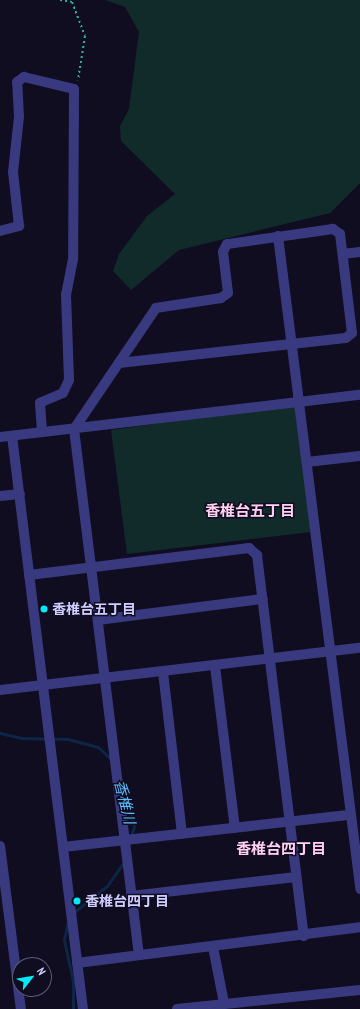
<!DOCTYPE html>
<meta charset="utf-8">
<style>
body{margin:0}
#map{position:relative;width:360px;height:1009px;overflow:hidden;background:#100d21;font-family:"PT Sans Narrow","Noto Sans JP",sans-serif}
div>[style]{position:absolute}
[style*='--x']{left:calc(var(--x)*1px);top:calc(var(--y)*1px);width:calc(var(--w)*1px);rotate:calc(var(--a)*1deg)}
.green>*{inset:0;background:#102b29}
.stream>*{height:3px;margin:-1.5px;padding:0 1.5px;transform-origin:1.5px;border-radius:1.5px;background:#0d2546}
.path>*{height:2px;margin-top:-1px;transform-origin:0;background:repeating-linear-gradient(90deg,#2fb1a3 0 2px,transparent 0 5px)}
.minor>*{height:10px;margin:-5px;padding:0 5px;transform-origin:5px;border-radius:5px;background:#393980}
.tertiary>*{height:10px;margin:-5px;padding:0 5px;transform-origin:5px;border-radius:5px;background:#393980}
.dots>*{width:11px;height:11px;translate:-50% -50%;box-sizing:border-box;border:2px solid #100d21;border-radius:50%}
span{translate:-50% -50%;white-space:nowrap;text-align:center;line-height:1.15;-webkit-text-stroke:3px #100d21;paint-order:stroke}
.poi-label{font-size:14px;color:#d1ceff;font-weight:700}
.left{translate:0 -50%;text-align:left}
.neighbourhood-label{font-size:15px;color:#ffd0f0;font-weight:700}
.water-label{font-size:15px;color:#5cbbfe;font-style:italic}
.north{position:absolute;left:12px;top:957px;width:40px;height:40px;box-sizing:border-box;background:#100d21;border:1px solid #5d5a7a;border-radius:50%;rotate:59deg;font-size:11px;font-weight:700;line-height:16px;text-align:center;color:#d1ceff}
.north::after{content:'';display:block;margin:auto;width:14px;height:18px;background:#02eaf6;clip-path:polygon(50% 0,100% 100%,50% 72%,0 100%)}
</style>
<div id="map">
<div class="green">
<div style="clip-path:polygon(105px 0,360px 0,360px 183px,330px 213px,179px 250px,131px 290px,113px 271px,119px 254px,147px 216px,175px 194px,121px 141px,120px 126px,129px 109px,139px 32px,125px 7px)"></div>
<div style="clip-path:polygon(295px 405px,311px 532px,127px 554px,111px 430px)"></div>
</div>
<div class="stream">
<div style="--x:0;--y:733;--w:22;--a:13"></div>
<div style="--x:21;--y:738;--w:47;--a:1.2"></div>
<div style="--x:68;--y:739;--w:31;--a:15"></div>
<div style="--x:98;--y:747;--w:18;--a:43"></div>
<div style="--x:122;--y:781;--w:48;--a:75.4"></div>
<div style="--x:134;--y:827;--w:12;--a:110"></div>
<div style="--x:73;--y:913;--w:43;--a:-38.5"></div>
<div style="--x:107;--y:886;--w:29;--a:-55"></div>
<div style="--x:68;--y:921;--w:19;--a:102"></div>
<div style="--x:64;--y:940;--w:42;--a:77.6"></div>
<div style="--x:73;--y:981;--w:28;--a:90"></div>
</div>
<div class="path">
<div style="--x:60;--y:0;--w:12;--a:9"></div>
<div style="--x:72;--y:2;--w:36;--a:69"></div>
<div style="--x:85;--y:36;--w:45;--a:99"></div>
</div>
<div class="minor">
<div style="--x:0;--y:231;--w:20;--a:-15"></div>
<div style="--x:19;--y:226;--w:54;--a:-96.3"></div>
<div style="--x:13;--y:172;--w:55;--a:-83.8"></div>
<div style="--x:19;--y:117;--w:35;--a:-93"></div>
<div style="--x:17;--y:82;--w:9;--a:-36"></div>
<div style="--x:24;--y:77;--w:51;--a:13.5"></div>
<div style="--x:74;--y:89;--w:170;--a:90.3"></div>
<div style="--x:73;--y:259;--w:36;--a:101"></div>
<div style="--x:66;--y:294;--w:86;--a:88"></div>
<div style="--x:69;--y:380;--w:14;--a:115"></div>
<div style="--x:63;--y:393;--w:25;--a:157"></div>
<div style="--x:40;--y:403;--w:29;--a:86"></div>
<div style="--x:278;--y:236;--w:160;--a:82.8"></div>
<div style="--x:343;--y:254;--w:17;--a:-7"></div>
<div style="--x:119;--y:363;--w:228;--a:-6.3"></div>
<div style="--x:346;--y:338;--w:8;--a:-40"></div>
<div style="--x:352;--y:333;--w:100;--a:-96.9"></div>
<div style="--x:340;--y:234;--w:9;--a:-144"></div>
<div style="--x:333;--y:229;--w:107;--a:171.9"></div>
<div style="--x:227;--y:244;--w:9;--a:117"></div>
<div style="--x:223;--y:252;--w:41;--a:83"></div>
<div style="--x:228;--y:293;--w:9;--a:144"></div>
<div style="--x:221;--y:298;--w:66;--a:171.3"></div>
<div style="--x:156;--y:308;--w:146;--a:124.1"></div>
<div style="--x:74;--y:429;--w:530;--a:82.96"></div>
<div style="--x:307;--y:462;--w:53;--a:-6.5"></div>
<div style="--x:0;--y:496;--w:20;--a:-6"></div>
<div style="--x:29;--y:575;--w:222;--a:-7"></div>
<div style="--x:249;--y:548;--w:11;--a:41"></div>
<div style="--x:257;--y:555;--w:384;--a:83"></div>
<div style="--x:98;--y:620;--w:166;--a:-7.3"></div>
<div style="--x:215;--y:666;--w:163;--a:83"></div>
<div style="--x:163;--y:672;--w:163;--a:83.3"></div>
<div style="--x:0;--y:690;--w:362;--a:-6.7"></div>
<div style="--x:0;--y:846;--w:164;--a:82.7"></div>
<div style="--x:63;--y:847;--w:289;--a:-6.4"></div>
<div style="--x:131;--y:896;--w:166;--a:-6.6"></div>
<div style="--x:213;--y:947;--w:57;--a:78.9"></div>
<div style="--x:177;--y:1009;--w:184;--a:-5.9"></div>
</div>
<div class="tertiary">
<div style="--x:298;--y:395;--w:498;--a:82.8"></div>
<div style="--x:12;--y:436;--w:577;--a:82.94"></div>
<div style="--x:0;--y:437;--w:362;--a:-6.7"></div>
<div style="--x:77;--y:963;--w:285;--a:-7.2"></div>
</div>
<div class="dots">
<div style="left:44px;top:609px;background:#02eaf6"></div>
<div style="left:77px;top:901px;background:#02eaf6"></div>
</div>
<div class="poi-label">
<span class="left" style="left:52px;top:609px">香椎台五丁目</span>
<span class="left" style="left:85px;top:901px">香椎台四丁目</span>
</div>
<div class="neighbourhood-label">
<span style="left:250px;top:511px">香椎台五丁目</span>
<span style="left:281px;top:849px">香椎台四丁目</span>
</div>
<div class="water-label">
<span style="left:125px;top:802px;rotate:76deg">香椎川</span>
</div>
<div class="north">N</div>
</div>
